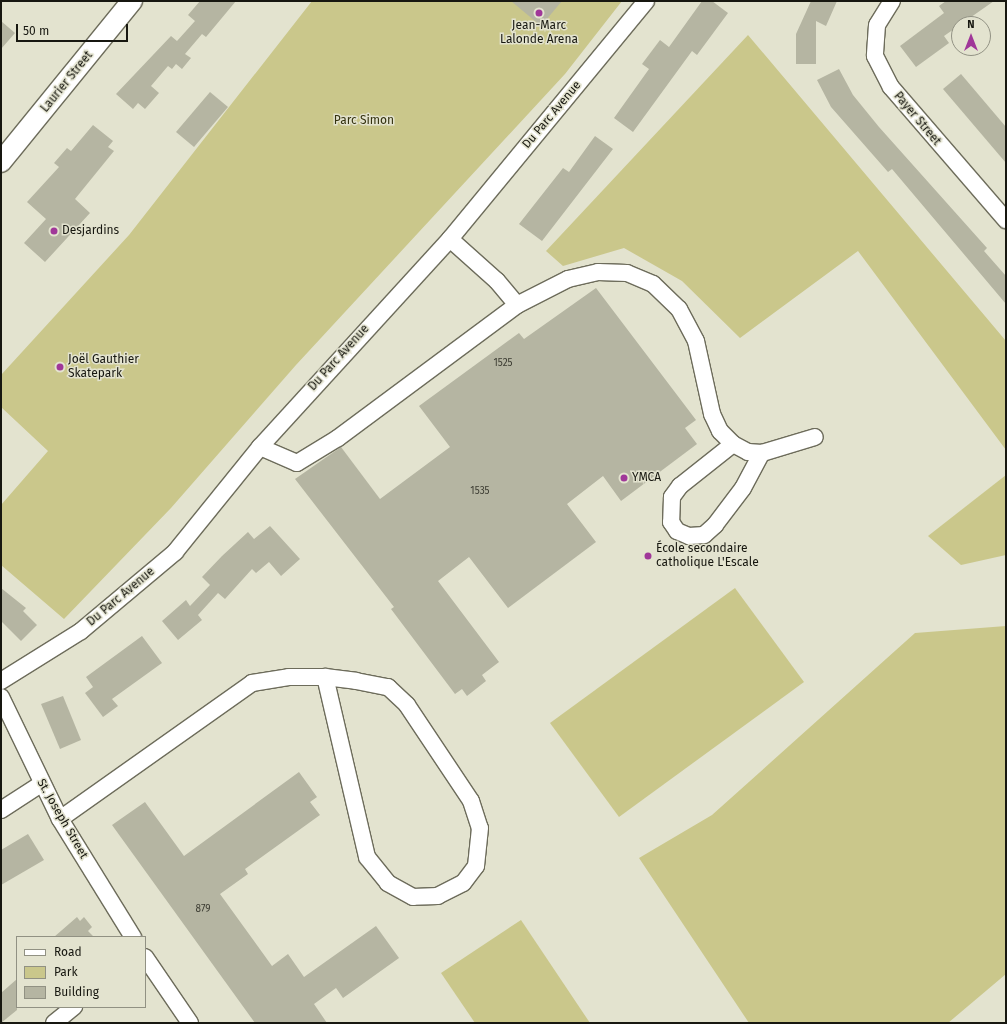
<!DOCTYPE html>
<meta charset="utf-8">
<style>
body{margin:0}
#map{position:relative;width:1007px;height:1024px;overflow:hidden;background:#e3e3cf;font-family:"Fira Sans",sans-serif}
div>[style]{position:absolute}
[style*='--x']{left:calc(var(--x)*1px);top:calc(var(--y)*1px);width:calc(var(--w)*1px);rotate:calc(var(--a)*1deg)}
.green>*{inset:0;background:#cac78b}
.building>*{inset:0;background:#b5b5a2}
.roads{filter:drop-shadow(1px 0 #6d6c5b) drop-shadow(-1px 0 #6d6c5b) drop-shadow(0 1px #6d6c5b) drop-shadow(0 -1px #6d6c5b)}
.minor>*{height:16px;margin:-8px;padding:0 8px;transform-origin:8px;border-radius:8px;background:#fff}
.major>*{height:20px;margin:-10px;padding:0 10px;transform-origin:10px;border-radius:10px;background:#fff}
.dots>*{width:11px;height:11px;translate:-50% -50%;box-sizing:border-box;border:2px solid #e3e3cf;border-radius:50%}
span{translate:-50% -50%;white-space:nowrap;text-align:center;line-height:1.15;-webkit-text-stroke:3px #e3e3cf;paint-order:stroke}
.number-label{font-size:10px;color:#3e3e34}
.number-label span{-webkit-text-stroke-width:0}
.poi-label{font-size:12px;color:#171710}
.left{translate:0 -50%;text-align:left}
.street-label{font-size:12px;color:#171710}
.park-label{font-size:12px;color:#34320e}
.frame{position:absolute;inset:0;border:2px solid #171710;pointer-events:none}
.legend{position:absolute;left:16px;top:936px;width:130px;height:72px;box-sizing:border-box;background:#e3e3cf;border:1px solid #919183;margin:0;padding:5px 7px;list-style:none;font-size:12px;color:#171710}
.legend li{display:flex;align-items:center;gap:8px;height:20px}
.legend b{width:20px;border:1px solid #919183}
.north{position:absolute;left:951px;top:16px;width:40px;height:40px;box-sizing:border-box;background:#e3e3cf;border:1px solid #919183;border-radius:50%;rotate:0deg;font-size:11px;font-weight:700;line-height:16px;text-align:center;color:#171710}
.north::after{content:'';display:block;margin:auto;width:14px;height:18px;background:#a03799;clip-path:polygon(50% 0,100% 100%,50% 72%,0 100%)}
.scale{position:absolute;left:16px;top:24px;width:112px;height:18px;box-sizing:border-box;border:2px solid #171710;border-top:0;padding-left:5px;font-size:12px;line-height:14px;white-space:nowrap;color:#171710;-webkit-text-stroke:3px #e3e3cf;paint-order:stroke}
</style>
<div id="map">
<div class="green">
<div style="clip-path:polygon(312px 1px,622px 1px,565px 74px,296px 365px,171px 508px,64px 619px,1px 565px,1px 505px,48px 451px,1px 407px,1px 375px,129px 235px)"></div>
<div style="clip-path:polygon(748px 35px,1006px 341px,1006px 450px,858px 251px,740px 338px,682px 281px,624px 248px,563px 266px,546px 251px)"></div>
<div style="clip-path:polygon(1006px 475px,1006px 555px,961px 565px,928px 536px)"></div>
<div style="clip-path:polygon(735px 588px,804px 682px,619px 817px,550px 723px)"></div>
<div style="clip-path:polygon(1006px 626px,1006px 974px,948px 1023px,749px 1023px,639px 858px,712px 815px,915px 633px)"></div>
<div style="clip-path:polygon(521px 920px,590px 1023px,475px 1023px,441px 973px)"></div>
</div>
<div class="building">
<div style="clip-path:polygon(200px 1px,236px 1px,206px 37px,202px 34px,185px 54px,191px 58px,182px 69px,176px 64px,172px 69px,168px 66px,151px 86px,159px 93px,145px 109px,138px 103px,133px 109px,116px 94px,171px 36px,177px 41px,195px 21px,188px 15px)"></div>
<div style="clip-path:polygon(511px 1px,562px 1px,541px 26px)"></div>
<div style="clip-path:polygon(702px 1px,712px 1px,728px 13px,697px 55px,692px 51px,633px 132px,614px 118px,649px 69px,642px 64px,660px 40px,669px 47px)"></div>
<div style="clip-path:polygon(811px 1px,837px 1px,826px 26px,816px 21px,816px 64px,796px 64px,796px 34px)"></div>
<div style="clip-path:polygon(946px 1px,994px 1px,944px 36px,949px 43px,916px 67px,900px 46px,944px 13px,939px 6px)"></div>
<div style="clip-path:polygon(1px 21px,15px 33px,1px 49px)"></div>
<div style="clip-path:polygon(839px 69px,853px 95px,879px 127px,987px 248px,984px 251px,1006px 276px,1006px 304px,892px 169px,888px 172px,831px 107px,817px 80px)"></div>
<div style="clip-path:polygon(961px 74px,1006px 127px,1006px 163px,943px 89px)"></div>
<div style="clip-path:polygon(210px 92px,228px 107px,194px 147px,176px 132px)"></div>
<div style="clip-path:polygon(93px 125px,113px 141px,108px 147px,114px 151px,75px 199px,90px 213px,45px 262px,24px 243px,46px 219px,27px 202px,59px 167px,54px 163px,67px 148px,71px 151px)"></div>
<div style="clip-path:polygon(595px 136px,613px 149px,542px 241px,519px 224px,563px 168px,569px 172px)"></div>
<div style="clip-path:polygon(596px 288px,696px 420px,685px 428px,697px 444px,621px 501px,603px 476px,567px 504px,596px 542px,508px 608px,469px 557px,438px 581px,499px 662px,482px 675px,486px 681px,467px 696px,462px 689px,455px 694px,391px 609px,394px 607px,295px 479px,341px 447px,380px 499px,450px 447px,419px 406px,519px 333px,524px 339px)"></div>
<div style="clip-path:polygon(270px 526px,300px 559px,281px 576px,269px 562px,256px 573px,252px 569px,225px 599px,218px 593px,198px 615px,202px 620px,178px 640px,162px 621px,186px 600px,190px 606px,210px 585px,202px 577px,222px 556px,248px 532px,254px 539px)"></div>
<div style="clip-path:polygon(1px 588px,26px 608px,23px 611px,37px 625px,21px 641px,1px 621px)"></div>
<div style="clip-path:polygon(142px 636px,162px 663px,112px 699px,118px 706px,103px 717px,85px 693px,93px 687px,86px 677px)"></div>
<div style="clip-path:polygon(63px 696px,81px 740px,60px 749px,41px 704px)"></div>
<div style="clip-path:polygon(299px 772px,317px 797px,310px 802px,320px 815px,245px 869px,248px 874px,220px 894px,272px 966px,288px 954px,304px 977px,376px 926px,399px 958px,343px 998px,336px 988px,314px 1004px,327px 1023px,255px 1023px,112px 825px,145px 802px,184px 856px)"></div>
<div style="clip-path:polygon(28px 834px,44px 860px,1px 885px,1px 850px)"></div>
<div style="clip-path:polygon(77px 917px,80px 921px,84px 917px,92px 927px,88px 931px,94px 937px,54px 937px)"></div>
<div style="clip-path:polygon(17px 979px,17px 1010px,1px 1023px,1px 993px)"></div>
</div>
<div class="roads">
<div class="minor">
<div style="--x:892;--y:1;--w:28;--a:122"></div>
<div style="--x:877;--y:25;--w:31;--a:94"></div>
<div style="--x:875;--y:56;--w:35;--a:63"></div>
<div style="--x:891;--y:87;--w:176;--a:49.2"></div>
<div style="--x:450;--y:239;--w:63;--a:41.8"></div>
<div style="--x:497;--y:281;--w:31;--a:50"></div>
<div style="--x:733;--y:444;--w:68;--a:141.6"></div>
<div style="--x:680;--y:486;--w:14;--a:126"></div>
<div style="--x:672;--y:497;--w:25;--a:92"></div>
<div style="--x:671;--y:522;--w:11;--a:56"></div>
<div style="--x:677;--y:531;--w:13;--a:23"></div>
<div style="--x:689;--y:536;--w:15;--a:-4"></div>
<div style="--x:704;--y:535;--w:15;--a:-42"></div>
<div style="--x:715;--y:525;--w:46;--a:-52.9"></div>
<div style="--x:743;--y:488;--w:40;--a:-62"></div>
<div style="--x:260;--y:447;--w:40;--a:23.4"></div>
<div style="--x:297;--y:463;--w:48;--a:-31.4"></div>
<div style="--x:338;--y:438;--w:223;--a:-36.6"></div>
<div style="--x:517;--y:305;--w:57;--a:-27"></div>
<div style="--x:568;--y:279;--w:31;--a:-13"></div>
<div style="--x:598;--y:272;--w:29;--a:2"></div>
<div style="--x:627;--y:273;--w:28;--a:23"></div>
<div style="--x:653;--y:284;--w:36;--a:44"></div>
<div style="--x:679;--y:309;--w:36;--a:62"></div>
<div style="--x:696;--y:341;--w:75;--a:77.6"></div>
<div style="--x:712;--y:414;--w:19;--a:65"></div>
<div style="--x:720;--y:431;--w:18;--a:45"></div>
<div style="--x:733;--y:444;--w:17;--a:28"></div>
<div style="--x:748;--y:452;--w:14;--a:4"></div>
<div style="--x:762;--y:453;--w:55;--a:-16.8"></div>
<div style="--x:1;--y:681;--w:94;--a:-32"></div>
<div style="--x:81;--y:631;--w:123;--a:-40"></div>
<div style="--x:175;--y:552;--w:135;--a:-51"></div>
<div style="--x:260;--y:447;--w:282;--a:-47.6"></div>
<div style="--x:450;--y:239;--w:308;--a:-50.5"></div>
<div style="--x:1;--y:697;--w:136;--a:64.2"></div>
<div style="--x:60;--y:819;--w:139;--a:58.3"></div>
<div style="--x:1;--y:810;--w:48;--a:-33"></div>
<div style="--x:60;--y:819;--w:235;--a:-35.3"></div>
<div style="--x:252;--y:683;--w:37;--a:-9"></div>
<div style="--x:289;--y:677;--w:36;--a:0"></div>
<div style="--x:325;--y:677;--w:31;--a:7"></div>
<div style="--x:356;--y:681;--w:33;--a:11"></div>
<div style="--x:388;--y:687;--w:26;--a:43"></div>
<div style="--x:407;--y:705;--w:115;--a:56.3"></div>
<div style="--x:471;--y:801;--w:28;--a:72"></div>
<div style="--x:480;--y:828;--w:38;--a:96"></div>
<div style="--x:476;--y:866;--w:21;--a:127"></div>
<div style="--x:463;--y:883;--w:28;--a:153"></div>
<div style="--x:438;--y:896;--w:25;--a:178"></div>
<div style="--x:413;--y:897;--w:29;--a:-151"></div>
<div style="--x:388;--y:883;--w:33;--a:-129"></div>
<div style="--x:367;--y:857;--w:185;--a:-103.1"></div>
<div style="--x:145;--y:957;--w:80;--a:55.7"></div>
<div style="--x:54;--y:1023;--w:26;--a:-39"></div>
</div>
<div class="major">
<div style="--x:1;--y:162;--w:208;--a:-50.9"></div>
</div>
</div>
<div class="dots">
<div style="left:539px;top:13px;background:#a03799"></div>
<div style="left:54px;top:231px;background:#a03799"></div>
<div style="left:60px;top:367px;background:#a03799"></div>
<div style="left:624px;top:478px;background:#a03799"></div>
<div style="left:648px;top:556px;background:#a03799"></div>
</div>
<div class="number-label">
<span style="left:503px;top:364px">1525</span>
<span style="left:480px;top:492px">1535</span>
<span style="left:203px;top:910px">879</span>
</div>
<div class="poi-label">
<span style="left:539px;top:33px">Jean-Marc<br>Lalonde Arena</span>
<span class="left" style="left:62px;top:231px">Desjardins</span>
<span class="left" style="left:68px;top:367px">Joël Gauthier<br>Skatepark</span>
<span class="left" style="left:632px;top:478px">YMCA</span>
<span class="left" style="left:656px;top:556px">École secondaire<br>catholique L'Escale</span>
</div>
<div class="street-label">
<span style="left:67px;top:82px;rotate:-51deg">Laurier Street</span>
<span style="left:552px;top:115px;rotate:-50deg">Du Parc Avenue</span>
<span style="left:917px;top:119px;rotate:50deg">Payer Street</span>
<span style="left:339px;top:358px;rotate:-48deg">Du Parc Avenue</span>
<span style="left:121px;top:597px;rotate:-40deg">Du Parc Avenue</span>
<span style="left:62px;top:819px;rotate:60deg">St. Joseph Street</span>
</div>
<div class="park-label">
<span style="left:364px;top:121px">Parc Simon</span>
</div>
<div class="frame"></div>
<ul class="legend">
<li><b style="height:5px;background:#fff"></b>Road</li>
<li><b style="height:11px;background:#cac78b"></b>Park</li>
<li><b style="height:11px;background:#b5b5a2"></b>Building</li>
</ul>
<div class="north">N</div>
<div class="scale">50 m</div>
</div>
